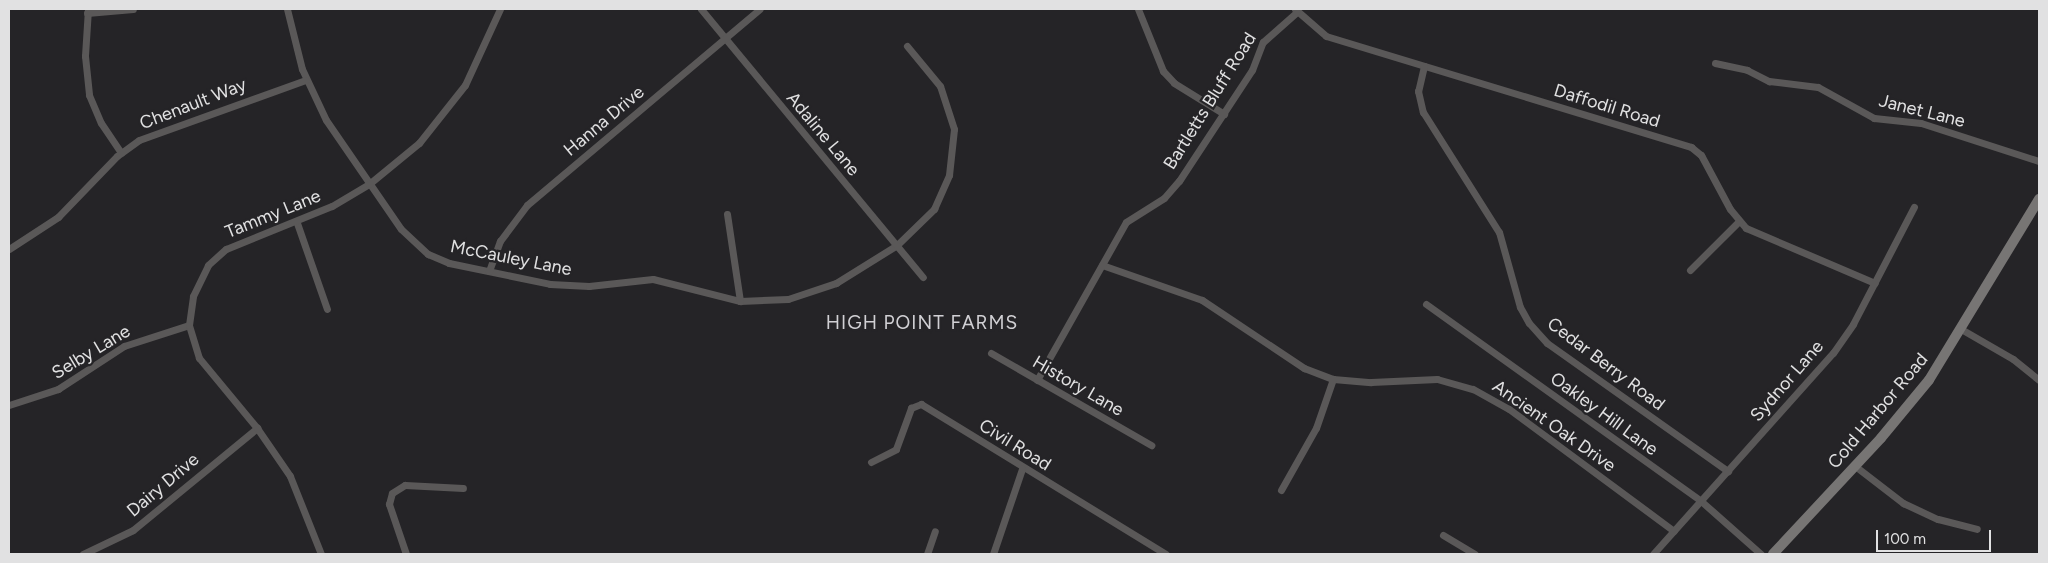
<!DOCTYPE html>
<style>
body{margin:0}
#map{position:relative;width:2048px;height:563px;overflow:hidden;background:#252427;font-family:Figtree,sans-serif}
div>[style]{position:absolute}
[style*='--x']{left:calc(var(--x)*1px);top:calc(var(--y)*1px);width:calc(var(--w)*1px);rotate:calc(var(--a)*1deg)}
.minor>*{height:7px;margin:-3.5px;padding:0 3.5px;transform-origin:3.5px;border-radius:3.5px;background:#5a5858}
.secondary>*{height:10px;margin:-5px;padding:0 5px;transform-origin:5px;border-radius:5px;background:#777574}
span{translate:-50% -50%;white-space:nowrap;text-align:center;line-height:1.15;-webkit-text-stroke:4.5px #252427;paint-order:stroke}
.street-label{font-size:18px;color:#e1e1e2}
.neighbourhood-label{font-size:19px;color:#d1d0d4;letter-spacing:1px}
.frame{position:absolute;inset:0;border:10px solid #e1e1e2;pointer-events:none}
.scale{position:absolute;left:1876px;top:530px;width:115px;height:22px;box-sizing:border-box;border:2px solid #e1e1e2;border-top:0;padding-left:6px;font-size:15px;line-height:18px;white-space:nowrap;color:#e1e1e2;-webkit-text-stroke:4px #252427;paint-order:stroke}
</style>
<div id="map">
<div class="minor">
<div style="--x:88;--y:9;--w:47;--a:93.7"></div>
<div style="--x:85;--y:56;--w:39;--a:84"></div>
<div style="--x:89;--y:95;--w:30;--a:67"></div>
<div style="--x:101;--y:123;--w:36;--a:56"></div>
<div style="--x:287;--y:9;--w:62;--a:76"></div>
<div style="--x:302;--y:69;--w:56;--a:64.8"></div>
<div style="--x:326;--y:120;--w:132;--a:55.5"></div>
<div style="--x:401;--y:229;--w:37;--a:43"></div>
<div style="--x:428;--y:254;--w:23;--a:23"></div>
<div style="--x:449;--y:263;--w:103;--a:11.7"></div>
<div style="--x:550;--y:284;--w:39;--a:3"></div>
<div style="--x:589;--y:286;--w:64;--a:-6.2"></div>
<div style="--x:653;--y:279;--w:90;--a:14.2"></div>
<div style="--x:740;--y:301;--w:48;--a:-2.4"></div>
<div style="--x:788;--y:299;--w:51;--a:-18.4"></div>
<div style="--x:836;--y:283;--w:72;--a:-31.9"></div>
<div style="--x:897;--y:245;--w:52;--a:-44.2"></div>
<div style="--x:934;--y:209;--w:37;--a:-66"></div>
<div style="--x:949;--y:175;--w:46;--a:-83.8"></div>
<div style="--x:954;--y:129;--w:45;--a:-108"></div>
<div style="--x:940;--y:86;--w:52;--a:-129.5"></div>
<div style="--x:701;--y:9;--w:348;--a:50.4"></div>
<div style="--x:1138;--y:9;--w:67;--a:68"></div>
<div style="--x:1163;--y:71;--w:16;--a:47"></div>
<div style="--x:1174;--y:83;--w:59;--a:31.8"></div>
<div style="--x:1295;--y:9;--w:41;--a:41.1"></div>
<div style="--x:1326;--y:36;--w:382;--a:16.9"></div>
<div style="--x:1691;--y:147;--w:13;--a:39"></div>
<div style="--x:1701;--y:155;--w:61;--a:61.8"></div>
<div style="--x:1730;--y:209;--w:25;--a:50"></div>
<div style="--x:1746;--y:228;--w:140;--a:23.1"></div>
<div style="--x:87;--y:13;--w:46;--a:-5"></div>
<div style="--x:1715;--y:63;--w:33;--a:12"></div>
<div style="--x:1747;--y:70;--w:25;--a:27"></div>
<div style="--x:1769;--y:81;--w:49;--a:7"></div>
<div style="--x:1818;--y:87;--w:64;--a:29"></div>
<div style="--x:1874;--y:118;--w:47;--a:6.1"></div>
<div style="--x:1921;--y:123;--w:124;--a:17.9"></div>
<div style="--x:1424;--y:66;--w:26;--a:103"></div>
<div style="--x:1418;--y:91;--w:22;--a:77"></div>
<div style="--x:1423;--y:112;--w:142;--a:57.7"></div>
<div style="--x:1499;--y:232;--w:78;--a:74.4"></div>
<div style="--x:1520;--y:307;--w:18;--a:61"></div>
<div style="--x:1529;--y:323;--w:27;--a:48"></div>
<div style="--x:1547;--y:343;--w:222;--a:35.3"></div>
<div style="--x:727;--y:214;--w:88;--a:81.5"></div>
<div style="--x:297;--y:223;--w:91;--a:70.8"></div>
<div style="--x:9;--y:249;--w:59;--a:-33.1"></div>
<div style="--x:58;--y:217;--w:85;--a:-46"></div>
<div style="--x:117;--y:156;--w:27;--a:-36"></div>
<div style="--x:139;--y:140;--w:177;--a:-19.8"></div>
<div style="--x:1102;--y:265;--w:106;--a:19.3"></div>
<div style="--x:1202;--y:300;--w:123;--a:33.7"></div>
<div style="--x:1304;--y:368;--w:31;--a:21"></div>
<div style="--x:1333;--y:379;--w:38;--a:5"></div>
<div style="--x:1371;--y:382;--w:66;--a:-2.6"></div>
<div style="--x:1437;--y:379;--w:37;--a:16"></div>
<div style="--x:1473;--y:389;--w:41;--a:29.1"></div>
<div style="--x:1509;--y:409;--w:205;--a:36.5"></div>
<div style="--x:1690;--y:270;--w:68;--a:-45"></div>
<div style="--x:489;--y:271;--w:32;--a:-70"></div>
<div style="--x:500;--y:241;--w:45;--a:-53.1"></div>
<div style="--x:527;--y:205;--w:304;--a:-40.1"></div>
<div style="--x:1426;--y:304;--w:338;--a:35.6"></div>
<div style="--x:1701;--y:501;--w:80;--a:41.5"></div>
<div style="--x:1961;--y:329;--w:60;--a:30"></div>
<div style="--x:2013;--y:359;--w:33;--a:39"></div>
<div style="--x:991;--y:353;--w:185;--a:29.9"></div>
<div style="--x:1037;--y:380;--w:181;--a:-60.6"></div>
<div style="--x:1126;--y:222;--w:45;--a:-32.3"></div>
<div style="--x:1164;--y:198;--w:23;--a:-49"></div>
<div style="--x:1179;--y:181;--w:133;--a:-56.7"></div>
<div style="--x:1252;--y:70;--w:30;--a:-69"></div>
<div style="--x:1263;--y:42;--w:45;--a:-41.4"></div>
<div style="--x:9;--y:405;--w:52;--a:-18.1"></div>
<div style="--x:58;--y:389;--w:79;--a:-33.1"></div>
<div style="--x:124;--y:346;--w:68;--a:-17.9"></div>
<div style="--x:871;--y:462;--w:28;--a:-27"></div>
<div style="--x:896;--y:449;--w:44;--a:-69.9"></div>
<div style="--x:911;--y:408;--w:11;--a:-22"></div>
<div style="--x:921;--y:404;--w:287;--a:31.5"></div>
<div style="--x:1855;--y:466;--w:61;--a:37.6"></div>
<div style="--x:1903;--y:503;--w:38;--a:25"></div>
<div style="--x:1938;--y:519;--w:40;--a:14.4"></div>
<div style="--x:1281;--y:490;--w:71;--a:-60.6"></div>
<div style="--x:1316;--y:428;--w:52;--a:-70.9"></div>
<div style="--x:1443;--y:535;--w:37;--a:31"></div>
<div style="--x:83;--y:554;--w:55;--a:-25.6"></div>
<div style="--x:133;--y:530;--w:161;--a:-39.4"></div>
<div style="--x:321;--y:554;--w:84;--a:-111.7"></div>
<div style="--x:290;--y:476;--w:58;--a:-124.5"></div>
<div style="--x:257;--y:428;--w:91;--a:-129.6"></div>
<div style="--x:199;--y:358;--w:34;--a:-107"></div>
<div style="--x:189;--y:325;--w:29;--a:-82"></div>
<div style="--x:193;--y:296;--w:34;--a:-64"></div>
<div style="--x:208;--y:265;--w:24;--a:-42"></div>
<div style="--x:226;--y:249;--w:114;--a:-22.1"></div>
<div style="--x:332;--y:206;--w:43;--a:-30.7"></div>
<div style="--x:369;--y:184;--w:65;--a:-39.4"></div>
<div style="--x:419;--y:143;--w:74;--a:-51.6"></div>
<div style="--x:465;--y:85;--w:84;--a:-65.3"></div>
<div style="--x:406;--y:554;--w:53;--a:-108.8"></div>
<div style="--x:389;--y:504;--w:11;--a:-75"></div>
<div style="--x:392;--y:493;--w:15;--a:-32"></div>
<div style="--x:405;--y:485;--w:58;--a:3"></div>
<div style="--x:927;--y:554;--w:24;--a:-71"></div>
<div style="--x:993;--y:554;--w:90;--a:-71.2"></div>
<div style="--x:1653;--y:554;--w:270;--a:-48.2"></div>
<div style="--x:1833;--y:353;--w:35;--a:-55"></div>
<div style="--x:1853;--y:324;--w:132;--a:-62.5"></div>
</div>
<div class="secondary">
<div style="--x:1773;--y:554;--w:158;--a:-47"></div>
<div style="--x:1881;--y:438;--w:75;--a:-50.4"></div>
<div style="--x:1929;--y:380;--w:212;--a:-58.7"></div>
</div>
<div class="street-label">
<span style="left:1210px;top:101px;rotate:-58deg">Bartletts Bluff Road</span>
<span style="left:193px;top:104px;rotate:-21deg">Chenault Way</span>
<span style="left:1607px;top:106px;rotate:17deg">Daffodil Road</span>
<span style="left:1922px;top:111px;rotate:14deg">Janet Lane</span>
<span style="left:604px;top:121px;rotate:-40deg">Hanna Drive</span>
<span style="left:823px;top:134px;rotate:50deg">Adaline Lane</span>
<span style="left:273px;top:214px;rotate:-22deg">Tammy Lane</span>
<span style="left:511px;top:258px;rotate:11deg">McCauley Lane</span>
<span style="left:91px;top:352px;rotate:-31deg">Selby Lane</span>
<span style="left:1606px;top:364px;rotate:37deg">Cedar Berry Road</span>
<span style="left:1787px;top:381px;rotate:-49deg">Sydnor Lane</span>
<span style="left:1078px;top:386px;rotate:30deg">History Lane</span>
<span style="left:1878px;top:411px;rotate:-50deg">Cold Harbor Road</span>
<span style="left:1604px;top:414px;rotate:36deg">Oakley Hill Lane</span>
<span style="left:1554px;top:426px;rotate:35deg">Ancient Oak Drive</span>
<span style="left:1015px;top:445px;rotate:32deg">Civil Road</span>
<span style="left:163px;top:485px;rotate:-40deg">Dairy Drive</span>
</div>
<div class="neighbourhood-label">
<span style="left:922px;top:323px">HIGH POINT FARMS</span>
</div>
<div class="frame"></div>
<div class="scale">100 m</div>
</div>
